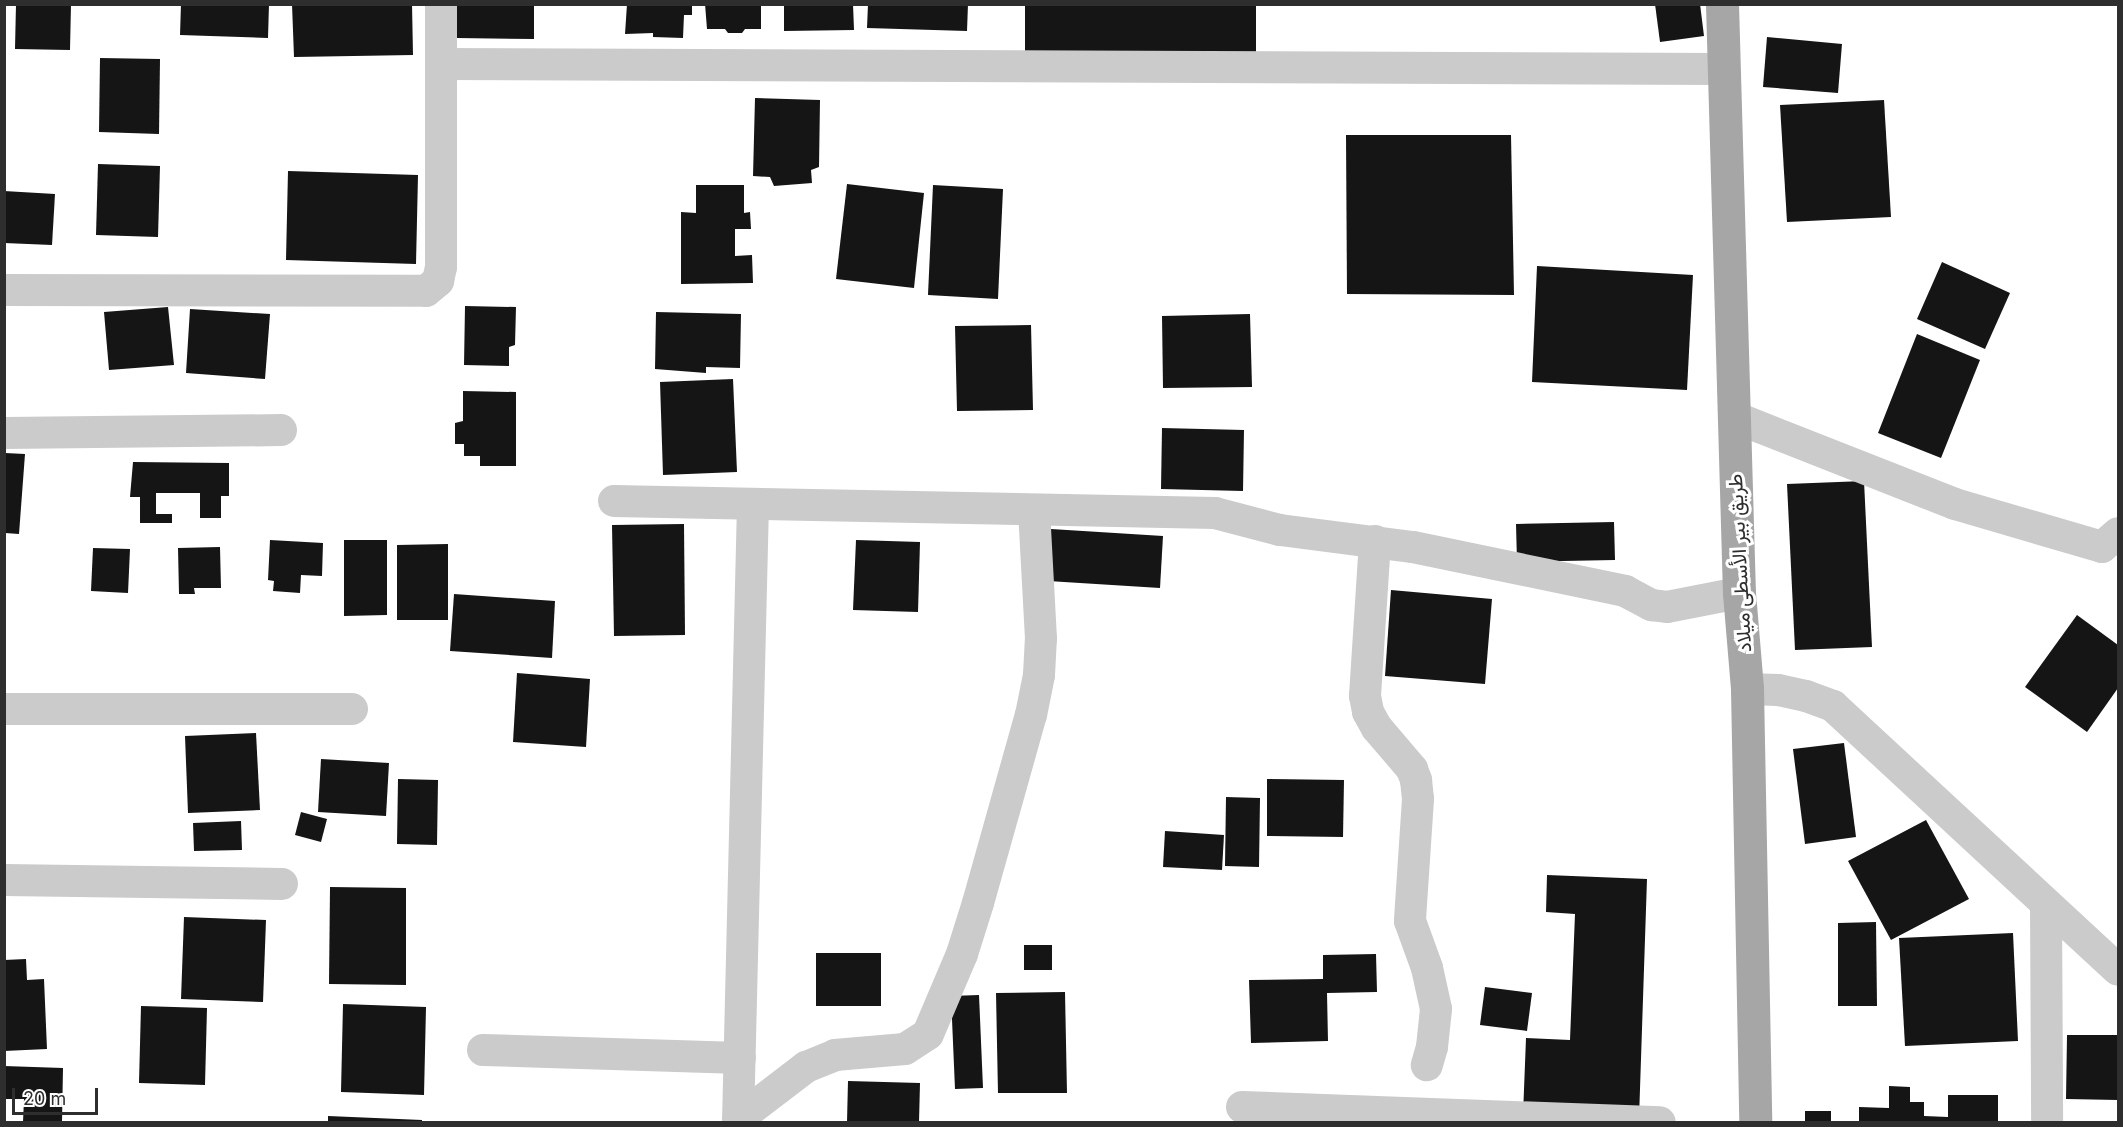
<!DOCTYPE html>
<meta charset="utf-8">
<style>
body{margin:0}
#map{position:relative;width:2123px;height:1127px;overflow:hidden;background:#fff;font-family:Inter,Vazirmatn,sans-serif}
div>[style]{position:absolute}
[style*='--x']{left:calc(var(--x)*1px);top:calc(var(--y)*1px);width:calc(var(--w)*1px);rotate:calc(var(--a)*1deg)}
.building>*{inset:0;background:#151515}
.minor>*{height:32px;margin:-16px;padding:0 16px;transform-origin:16px;border-radius:16px;background:#cbcbcb}
.major>*{height:33px;margin:-16.5px;padding:0 16.5px;transform-origin:16.5px;border-radius:16.5px;background:#a6a6a6}
span{translate:-50% -50%;white-space:nowrap;text-align:center;line-height:1.15;-webkit-text-stroke:6px #fff;paint-order:stroke}
.street-label{font-size:20px;color:#2e2e2e}
.frame{position:absolute;inset:0;border:6px solid #2e2e2e;pointer-events:none}
.scale{position:absolute;left:12px;top:1088px;width:86px;height:27px;box-sizing:border-box;border:3px solid #2e2e2e;border-top:0;padding-left:8px;font-size:18px;line-height:21px;white-space:nowrap;color:#2e2e2e;-webkit-text-stroke:4px #fff;paint-order:stroke}
</style>
<div id="map">
<div class="building">
<div style="clip-path:polygon(16px 4px,71px 4px,70px 50px,15px 49px)"></div>
<div style="clip-path:polygon(181px 4px,269px 4px,268px 38px,180px 35px)"></div>
<div style="clip-path:polygon(292px 4px,412px 4px,413px 55px,294px 57px)"></div>
<div style="clip-path:polygon(456px 4px,534px 4px,534px 39px,456px 38px)"></div>
<div style="clip-path:polygon(627px 4px,692px 4px,692px 15px,684px 15px,683px 38px,653px 37px,653px 33px,625px 34px)"></div>
<div style="clip-path:polygon(705px 4px,761px 4px,761px 29px,745px 29px,742px 33px,728px 33px,725px 29px,707px 29px)"></div>
<div style="clip-path:polygon(784px 4px,853px 4px,854px 30px,784px 31px)"></div>
<div style="clip-path:polygon(868px 4px,968px 4px,967px 31px,867px 28px)"></div>
<div style="clip-path:polygon(1025px 4px,1256px 4px,1256px 53px,1025px 53px)"></div>
<div style="clip-path:polygon(1655px 4px,1700px 4px,1704px 36px,1660px 42px)"></div>
<div style="clip-path:polygon(1767px 37px,1842px 44px,1838px 93px,1763px 87px)"></div>
<div style="clip-path:polygon(100px 58px,160px 59px,159px 134px,99px 132px)"></div>
<div style="clip-path:polygon(755px 98px,820px 100px,819px 167px,811px 170px,812px 183px,774px 186px,770px 177px,753px 176px)"></div>
<div style="clip-path:polygon(1884px 100px,1891px 217px,1787px 222px,1780px 105px)"></div>
<div style="clip-path:polygon(1346px 135px,1511px 135px,1514px 295px,1347px 294px)"></div>
<div style="clip-path:polygon(98px 164px,160px 166px,158px 237px,96px 235px)"></div>
<div style="clip-path:polygon(288px 171px,418px 175px,416px 264px,286px 260px)"></div>
<div style="clip-path:polygon(847px 184px,924px 193px,914px 288px,836px 279px)"></div>
<div style="clip-path:polygon(696px 185px,744px 185px,744px 213px,750px 212px,751px 229px,735px 229px,735px 256px,752px 255px,753px 283px,681px 284px,681px 212px,696px 213px)"></div>
<div style="clip-path:polygon(933px 185px,1003px 189px,998px 299px,928px 295px)"></div>
<div style="clip-path:polygon(4px 191px,55px 194px,52px 245px,4px 243px)"></div>
<div style="clip-path:polygon(1942px 262px,2010px 293px,1985px 349px,1917px 319px)"></div>
<div style="clip-path:polygon(1537px 266px,1693px 275px,1687px 390px,1532px 382px)"></div>
<div style="clip-path:polygon(465px 306px,516px 307px,515px 345px,509px 347px,509px 366px,464px 365px)"></div>
<div style="clip-path:polygon(168px 307px,174px 365px,109px 370px,104px 312px)"></div>
<div style="clip-path:polygon(190px 309px,270px 314px,265px 379px,186px 373px)"></div>
<div style="clip-path:polygon(656px 312px,741px 314px,740px 368px,706px 367px,706px 373px,655px 369px)"></div>
<div style="clip-path:polygon(1250px 314px,1252px 387px,1163px 388px,1162px 316px)"></div>
<div style="clip-path:polygon(1031px 325px,1033px 410px,957px 411px,955px 326px)"></div>
<div style="clip-path:polygon(1917px 334px,1980px 360px,1941px 458px,1878px 433px)"></div>
<div style="clip-path:polygon(733px 379px,737px 472px,663px 475px,660px 382px)"></div>
<div style="clip-path:polygon(463px 391px,516px 392px,516px 466px,480px 466px,480px 456px,464px 456px,464px 444px,455px 444px,455px 423px,463px 421px)"></div>
<div style="clip-path:polygon(1162px 428px,1244px 430px,1243px 491px,1161px 489px)"></div>
<div style="clip-path:polygon(5px 453px,25px 454px,19px 534px,5px 533px)"></div>
<div style="clip-path:polygon(133px 462px,229px 463px,229px 496px,221px 496px,221px 518px,200px 518px,200px 493px,156px 493px,156px 514px,172px 514px,172px 523px,140px 523px,140px 497px,130px 497px)"></div>
<div style="clip-path:polygon(1864px 481px,1872px 647px,1795px 650px,1787px 484px)"></div>
<div style="clip-path:polygon(1614px 522px,1615px 560px,1517px 562px,1516px 524px)"></div>
<div style="clip-path:polygon(684px 524px,685px 635px,614px 636px,612px 525px)"></div>
<div style="clip-path:polygon(1051px 529px,1163px 536px,1160px 588px,1048px 581px)"></div>
<div style="clip-path:polygon(270px 540px,323px 543px,322px 576px,301px 575px,300px 593px,273px 591px,274px 581px,268px 580px)"></div>
<div style="clip-path:polygon(344px 540px,387px 540px,387px 615px,344px 616px)"></div>
<div style="clip-path:polygon(856px 540px,920px 542px,918px 612px,853px 610px)"></div>
<div style="clip-path:polygon(448px 544px,448px 620px,397px 620px,397px 545px)"></div>
<div style="clip-path:polygon(220px 547px,221px 588px,194px 588px,195px 594px,179px 594px,178px 548px)"></div>
<div style="clip-path:polygon(93px 548px,130px 549px,128px 593px,91px 591px)"></div>
<div style="clip-path:polygon(1391px 590px,1492px 599px,1485px 684px,1385px 676px)"></div>
<div style="clip-path:polygon(454px 594px,555px 601px,552px 658px,450px 651px)"></div>
<div style="clip-path:polygon(2077px 615px,2118px 645px,2118px 688px,2087px 732px,2025px 687px)"></div>
<div style="clip-path:polygon(517px 673px,590px 679px,586px 747px,513px 742px)"></div>
<div style="clip-path:polygon(256px 733px,260px 810px,188px 813px,185px 736px)"></div>
<div style="clip-path:polygon(1844px 743px,1856px 837px,1805px 844px,1793px 749px)"></div>
<div style="clip-path:polygon(321px 759px,389px 763px,386px 816px,318px 812px)"></div>
<div style="clip-path:polygon(398px 779px,438px 780px,437px 845px,397px 844px)"></div>
<div style="clip-path:polygon(1267px 779px,1344px 780px,1343px 837px,1267px 836px)"></div>
<div style="clip-path:polygon(1226px 797px,1260px 798px,1259px 867px,1225px 866px)"></div>
<div style="clip-path:polygon(301px 812px,327px 819px,321px 842px,295px 835px)"></div>
<div style="clip-path:polygon(1926px 820px,1969px 899px,1891px 940px,1848px 861px)"></div>
<div style="clip-path:polygon(241px 821px,242px 850px,194px 851px,193px 823px)"></div>
<div style="clip-path:polygon(1165px 831px,1224px 835px,1222px 870px,1163px 867px)"></div>
<div style="clip-path:polygon(1547px 875px,1647px 879px,1639px 1119px,1523px 1115px,1526px 1038px,1570px 1040px,1575px 914px,1546px 912px)"></div>
<div style="clip-path:polygon(330px 887px,406px 888px,406px 985px,329px 984px)"></div>
<div style="clip-path:polygon(184px 917px,266px 920px,263px 1002px,181px 999px)"></div>
<div style="clip-path:polygon(1876px 922px,1877px 1006px,1838px 1006px,1838px 923px)"></div>
<div style="clip-path:polygon(2013px 933px,2018px 1041px,1905px 1046px,1899px 938px)"></div>
<div style="clip-path:polygon(1024px 945px,1052px 945px,1052px 970px,1024px 970px)"></div>
<div style="clip-path:polygon(816px 953px,881px 953px,881px 1006px,816px 1006px)"></div>
<div style="clip-path:polygon(1376px 954px,1377px 992px,1327px 993px,1328px 1041px,1251px 1043px,1249px 980px,1323px 979px,1323px 955px)"></div>
<div style="clip-path:polygon(26px 959px,27px 980px,44px 979px,47px 1049px,4px 1051px,4px 960px)"></div>
<div style="clip-path:polygon(1485px 987px,1532px 993px,1527px 1031px,1480px 1025px)"></div>
<div style="clip-path:polygon(1065px 992px,1067px 1093px,998px 1093px,996px 993px)"></div>
<div style="clip-path:polygon(979px 995px,983px 1088px,955px 1089px,951px 996px)"></div>
<div style="clip-path:polygon(343px 1004px,426px 1007px,424px 1095px,341px 1092px)"></div>
<div style="clip-path:polygon(141px 1006px,207px 1008px,205px 1085px,139px 1083px)"></div>
<div style="clip-path:polygon(2067px 1035px,2118px 1035px,2118px 1100px,2066px 1099px)"></div>
<div style="clip-path:polygon(4px 1066px,63px 1068px,62px 1122px,23px 1122px,24px 1099px,4px 1099px)"></div>
<div style="clip-path:polygon(848px 1081px,920px 1083px,919px 1122px,847px 1122px)"></div>
<div style="clip-path:polygon(1889px 1086px,1910px 1087px,1910px 1102px,1924px 1102px,1924px 1116px,1948px 1117px,1948px 1095px,1998px 1095px,1998px 1122px,1859px 1122px,1859px 1107px,1889px 1108px)"></div>
<div style="clip-path:polygon(1805px 1111px,1831px 1111px,1831px 1122px,1805px 1122px)"></div>
<div style="clip-path:polygon(328px 1116px,422px 1120px,422px 1122px,328px 1122px)"></div>
</div>
<div class="minor">
<div style="--x:441;--y:64;--w:1281;--a:0.22"></div>
<div style="--x:4;--y:290;--w:422;--a:0.1"></div>
<div style="--x:426;--y:291;--w:16;--a:-40"></div>
<div style="--x:438;--y:281;--w:14;--a:-78"></div>
<div style="--x:441;--y:267;--w:263;--a:-90"></div>
<div style="--x:1734;--y:417;--w:238;--a:21.5"></div>
<div style="--x:1955;--y:504;--w:153;--a:16.3"></div>
<div style="--x:2102;--y:547;--w:21;--a:-41"></div>
<div style="--x:4;--y:433;--w:277;--a:-0.6"></div>
<div style="--x:614;--y:501;--w:601;--a:1.14"></div>
<div style="--x:1215;--y:513;--w:67;--a:14.7"></div>
<div style="--x:1280;--y:530;--w:134;--a:7.3"></div>
<div style="--x:1413;--y:547;--w:217;--a:11.7"></div>
<div style="--x:1625;--y:591;--w:30;--a:28"></div>
<div style="--x:1651;--y:605;--w:16;--a:7"></div>
<div style="--x:1667;--y:607;--w:73;--a:-11"></div>
<div style="--x:1375;--y:541;--w:155;--a:93.7"></div>
<div style="--x:1365;--y:696;--w:16;--a:79"></div>
<div style="--x:1368;--y:712;--w:18;--a:61"></div>
<div style="--x:1377;--y:728;--w:54;--a:49.5"></div>
<div style="--x:1412;--y:769;--w:12;--a:70"></div>
<div style="--x:1416;--y:780;--w:19;--a:84"></div>
<div style="--x:1418;--y:799;--w:122;--a:93.8"></div>
<div style="--x:1410;--y:921;--w:50;--a:70.1"></div>
<div style="--x:1427;--y:968;--w:42;--a:77.6"></div>
<div style="--x:1436;--y:1009;--w:38;--a:96"></div>
<div style="--x:1432;--y:1047;--w:19;--a:106"></div>
<div style="--x:1747;--y:689;--w:31;--a:2"></div>
<div style="--x:1778;--y:690;--w:29;--a:12"></div>
<div style="--x:1806;--y:696;--w:29;--a:20"></div>
<div style="--x:1833;--y:706;--w:388;--a:42.8"></div>
<div style="--x:4;--y:709;--w:348;--a:0"></div>
<div style="--x:4;--y:880;--w:278;--a:0.8"></div>
<div style="--x:2046;--y:905;--w:217;--a:89.7"></div>
<div style="--x:483;--y:1050;--w:257;--a:1.8"></div>
<div style="--x:1242;--y:1107;--w:418;--a:2.1"></div>
<div style="--x:738;--y:1119;--w:86;--a:-37.4"></div>
<div style="--x:806;--y:1067;--w:31;--a:-22"></div>
<div style="--x:835;--y:1055;--w:70;--a:-4.9"></div>
<div style="--x:905;--y:1049;--w:27;--a:-33"></div>
<div style="--x:928;--y:1034;--w:87;--a:-67"></div>
<div style="--x:962;--y:954;--w:53;--a:-72.6"></div>
<div style="--x:978;--y:903;--w:195;--a:-74.3"></div>
<div style="--x:1031;--y:715;--w:41;--a:-78.7"></div>
<div style="--x:1039;--y:675;--w:36;--a:-87"></div>
<div style="--x:1041;--y:639;--w:128;--a:-93.1"></div>
<div style="--x:738;--y:1122;--w:617;--a:-88.61"></div>
</div>
<div class="major">
<div style="--x:1722;--y:4;--w:589;--a:88.35"></div>
<div style="--x:1739;--y:593;--w:96;--a:85.2"></div>
<div style="--x:1747;--y:689;--w:433;--a:88.9"></div>
</div>
<div class="street-label">
<span style="left:1740px;top:563px;rotate:-93deg">طريق بير الأسطى ميلاد</span>
</div>
<div class="frame"></div>
<div class="scale">20 m</div>
</div>
